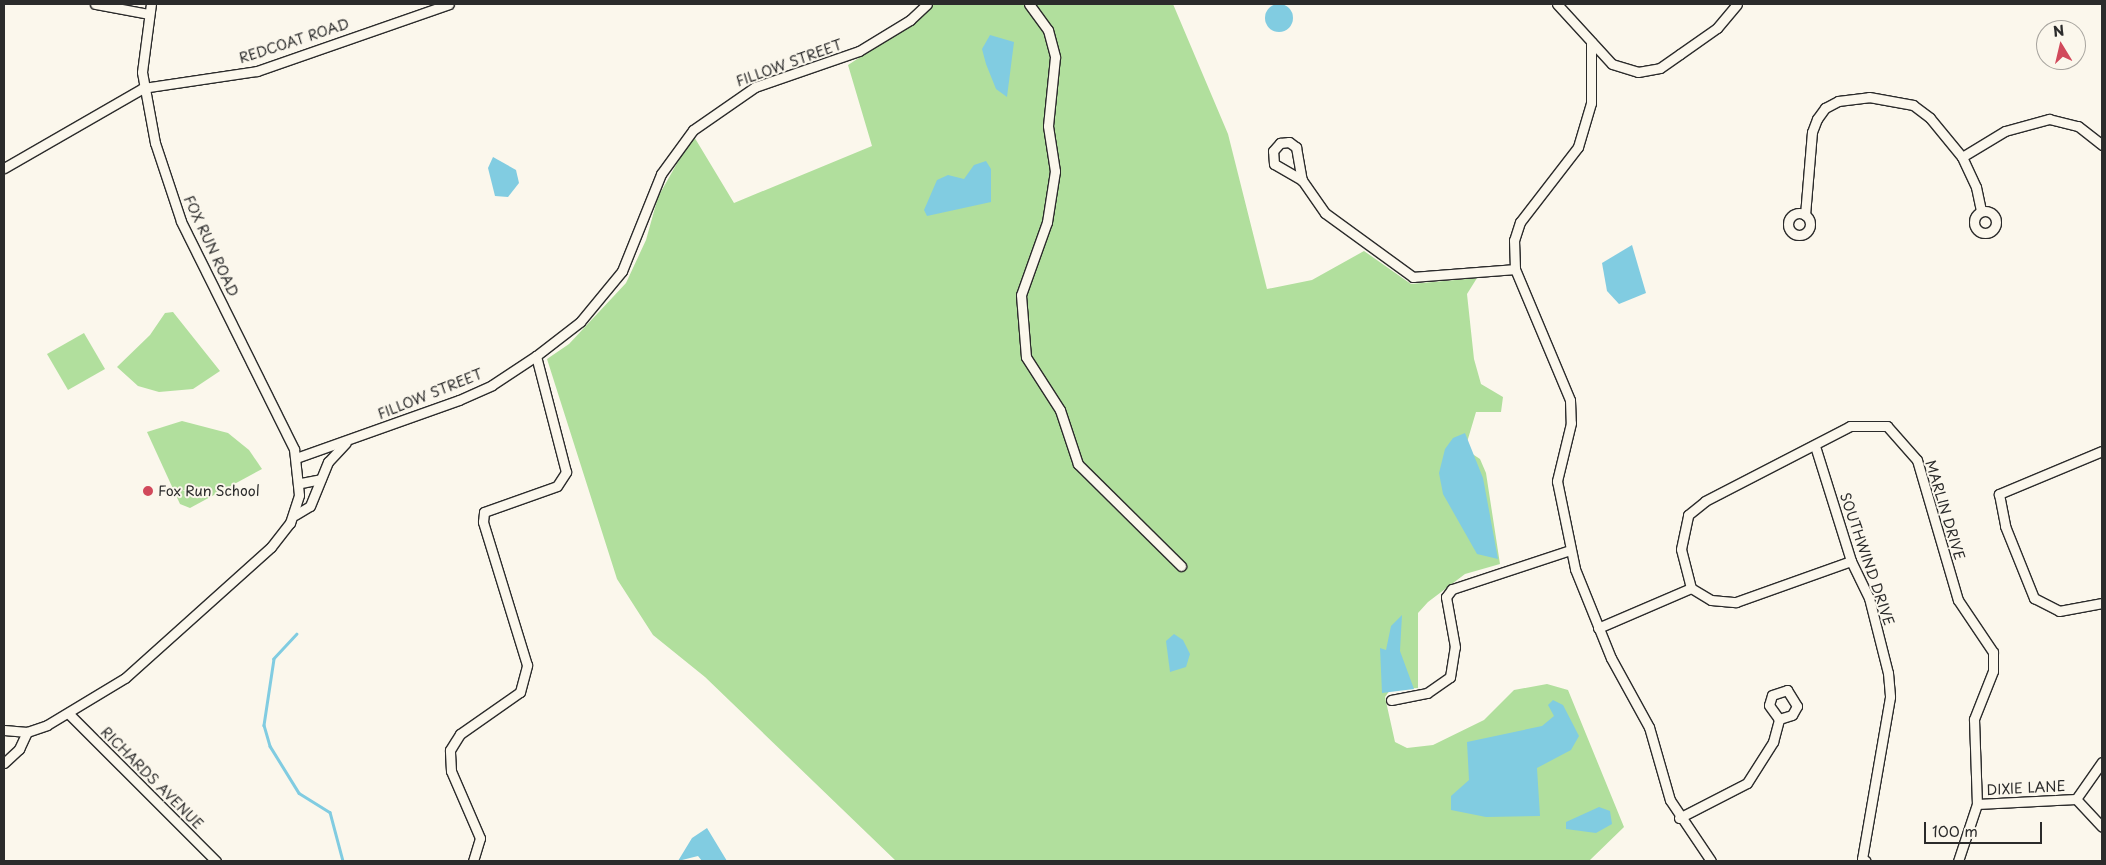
<!DOCTYPE html>
<style>
body{margin:0}
#map{position:relative;width:2106px;height:865px;overflow:hidden;background:#fbf7ec;font-family:"Playpen Sans",sans-serif}
div>[style]{position:absolute}
[style*='--x']{left:calc(var(--x)*1px);top:calc(var(--y)*1px);width:calc(var(--w)*1px);rotate:calc(var(--a)*1deg)}
.green>*{inset:0;background:#b1df9d}
.water>*{inset:0;background:#81cce1}
.round{border-radius:50%}
.stream>*{height:2.5px;margin:-1.25px;padding:0 1.25px;transform-origin:1.25px;border-radius:1.25px;background:#81cce1}
.roads{filter:drop-shadow(1px 0 #2b2b2b) drop-shadow(-1px 0 #2b2b2b) drop-shadow(0 1px #2b2b2b) drop-shadow(0 -1px #2b2b2b)}
.minor>*{height:9px;margin:-4.5px;padding:0 4.5px;transform-origin:4.5px;border-radius:4.5px;background:#fbf7ec}
.minor>.ring{margin:-4.5px;padding:0;box-sizing:content-box;background:none;border:9px solid #fbf7ec;border-radius:50%}
.dots>*{width:14px;height:14px;translate:-50% -50%;box-sizing:border-box;border:2px solid #fbf7ec;border-radius:50%}
span{translate:-50% -50%;white-space:nowrap;text-align:center;line-height:1.15;-webkit-text-stroke:4px #fbf7ec;paint-order:stroke}
.street-label{font-size:14px;color:#2b2b2b}
.poi-label{font-size:14px;color:#2b2b2b}
.left{translate:0 -50%;text-align:left}
.frame{position:absolute;inset:0;border:5px solid #2b2b2b;pointer-events:none}
.north{position:absolute;left:2036px;top:20px;width:50px;height:50px;box-sizing:border-box;background:#fbf7ec;border:1px solid #a8a59f;border-radius:50%;rotate:351deg;font-size:14px;font-weight:700;line-height:20px;text-align:center;color:#2b2b2b}
.north::after{content:'';display:block;margin:auto;width:18px;height:22px;background:#d1495b;clip-path:polygon(50% 0,100% 100%,50% 72%,0 100%)}
.scale{position:absolute;left:1924px;top:822px;width:118px;height:22px;box-sizing:border-box;border:2px solid #2b2b2b;border-top:0;padding-left:6px;font-size:15px;line-height:18px;white-space:nowrap;color:#2b2b2b;-webkit-text-stroke:4px #fbf7ec;paint-order:stroke}
</style>
<div id="map">
<div class="green">
<div style="clip-path:polygon(932px 4px,1173px 4px,1228px 134px,1267px 289px,1312px 280px,1364px 251px,1411px 284px,1477px 278px,1467px 294px,1474px 359px,1481px 384px,1503px 397px,1501px 412px,1476px 412px,1465px 449px,1480px 459px,1486px 473px,1500px 564px,1465px 574px,1428px 602px,1418px 613px,1418px 688px,1390px 690px,1385px 697px,1395px 742px,1407px 748px,1433px 745px,1484px 720px,1514px 690px,1547px 684px,1568px 690px,1624px 827px,1589px 861px,896px 861px,705px 677px,653px 635px,617px 579px,547px 359px,569px 344px,626px 283px,646px 240px,658px 197px,693px 135px,734px 203px,872px 146px,848px 65px,922px 17px)"></div>
<div style="clip-path:polygon(173px 312px,220px 371px,193px 389px,159px 392px,138px 386px,117px 367px,150px 335px,165px 313px)"></div>
<div style="clip-path:polygon(84px 333px,105px 369px,68px 390px,47px 354px)"></div>
<div style="clip-path:polygon(182px 421px,228px 433px,249px 450px,262px 469px,190px 508px,180px 504px,147px 432px)"></div>
</div>
<div class="water">
<div class="round" style="left:1265px;top:4px;width:28px;height:28px"></div>
<div style="clip-path:polygon(990px 35px,1014px 42px,1007px 97px,996px 89px,986px 64px,982px 49px)"></div>
<div style="clip-path:polygon(493px 157px,516px 170px,519px 183px,508px 197px,495px 196px,488px 168px)"></div>
<div style="clip-path:polygon(986px 161px,991px 169px,991px 202px,927px 216px,924px 210px,937px 180px,948px 175px,964px 179px,974px 165px)"></div>
<div style="clip-path:polygon(1632px 245px,1646px 293px,1619px 304px,1607px 291px,1602px 263px)"></div>
<div style="clip-path:polygon(1465px 433px,1483px 478px,1498px 559px,1477px 554px,1443px 494px,1439px 473px,1445px 449px,1453px 438px)"></div>
<div style="clip-path:polygon(1402px 615px,1400px 651px,1414px 689px,1382px 693px,1380px 648px,1386px 650px,1391px 626px)"></div>
<div style="clip-path:polygon(1174px 634px,1183px 640px,1190px 654px,1186px 667px,1170px 672px,1166px 641px)"></div>
<div style="clip-path:polygon(1553px 700px,1563px 705px,1579px 736px,1571px 750px,1537px 768px,1540px 816px,1486px 817px,1451px 810px,1451px 796px,1469px 780px,1467px 742px,1542px 726px,1554px 716px,1548px 705px)"></div>
<div style="clip-path:polygon(1599px 807px,1610px 811px,1612px 824px,1596px 833px,1566px 829px,1566px 822px)"></div>
<div style="clip-path:polygon(707px 828px,727px 861px,702px 861px,698px 856px,678px 861px,692px 838px)"></div>
</div>
<div class="stream">
<div style="--x:297;--y:634;--w:34;--a:133"></div>
<div style="--x:274;--y:659;--w:67;--a:98.6"></div>
<div style="--x:264;--y:725;--w:22;--a:74"></div>
<div style="--x:270;--y:746;--w:55;--a:58.3"></div>
<div style="--x:299;--y:793;--w:36;--a:32"></div>
<div style="--x:330;--y:812;--w:51;--a:75.1"></div>
</div>
<div class="roads">
<div class="minor">
<div style="--x:95;--y:4;--w:55;--a:10.5"></div>
<div style="--x:1029;--y:4;--w:32;--a:54"></div>
<div style="--x:1048;--y:30;--w:28;--a:75"></div>
<div style="--x:1055;--y:57;--w:69;--a:95.8"></div>
<div style="--x:1048;--y:126;--w:46;--a:81.2"></div>
<div style="--x:1055;--y:171;--w:52;--a:98.9"></div>
<div style="--x:1047;--y:222;--w:77;--a:109.6"></div>
<div style="--x:1021;--y:295;--w:62;--a:85.4"></div>
<div style="--x:1026;--y:357;--w:63;--a:57.3"></div>
<div style="--x:1060;--y:410;--w:57;--a:71.6"></div>
<div style="--x:1078;--y:464;--w:145;--a:44.7"></div>
<div style="--x:1557;--y:4;--w:81;--a:47.5"></div>
<div style="--x:1612;--y:64;--w:27;--a:17"></div>
<div style="--x:1638;--y:72;--w:22;--a:-10"></div>
<div style="--x:1660;--y:68;--w:24;--a:-35"></div>
<div style="--x:1680;--y:54;--w:45;--a:-35.1"></div>
<div style="--x:1717;--y:28;--w:31;--a:-50"></div>
<div style="--x:1591;--y:42;--w:61;--a:90"></div>
<div style="--x:1591;--y:103;--w:46;--a:106.5"></div>
<div style="--x:1578;--y:147;--w:95;--a:127.7"></div>
<div style="--x:1520;--y:222;--w:19;--a:108"></div>
<div style="--x:1514;--y:240;--w:29;--a:88"></div>
<div style="--x:1515;--y:269;--w:142;--a:67.2"></div>
<div style="--x:1570;--y:400;--w:23;--a:88"></div>
<div style="--x:1571;--y:423;--w:60;--a:103.6"></div>
<div style="--x:1557;--y:481;--w:90;--a:78.4"></div>
<div style="--x:1575;--y:569;--w:96;--a:68"></div>
<div style="--x:1611;--y:658;--w:79;--a:61.2"></div>
<div style="--x:1649;--y:727;--w:76;--a:74"></div>
<div style="--x:1670;--y:800;--w:73;--a:56.1"></div>
<div style="--x:1962;--y:157;--w:50;--a:-31.2"></div>
<div style="--x:2005;--y:131;--w:46;--a:-15.3"></div>
<div style="--x:2049;--y:119;--w:30;--a:14"></div>
<div style="--x:2078;--y:126;--w:31;--a:38"></div>
<div style="--x:4;--y:168;--w:160;--a:-29.9"></div>
<div style="--x:143;--y:88;--w:115;--a:-8.5"></div>
<div style="--x:257;--y:71;--w:203;--a:-19.2"></div>
<div style="--x:1302;--y:180;--w:32;--a:-150"></div>
<div style="--x:1274;--y:164;--w:13;--a:-94"></div>
<div style="--x:1273;--y:151;--w:11;--a:-49"></div>
<div style="--x:1280;--y:143;--w:9;--a:-6"></div>
<div style="--x:1289;--y:142;--w:9;--a:36"></div>
<div style="--x:1296;--y:147;--w:34;--a:80"></div>
<div style="--x:1302;--y:180;--w:40;--a:55.1"></div>
<div style="--x:1325;--y:213;--w:109;--a:36"></div>
<div style="--x:1413;--y:277;--w:102;--a:-4.5"></div>
<div class="ring" style="left:1974px;top:211px;width:13px;height:13px"></div>
<div class="ring" style="left:1788px;top:213px;width:13px;height:13px"></div>
<div style="--x:1805;--y:215;--w:83;--a:-85.2"></div>
<div style="--x:1812;--y:132;--w:14;--a:-69"></div>
<div style="--x:1817;--y:119;--w:14;--a:-54"></div>
<div style="--x:1825;--y:108;--w:15;--a:-28"></div>
<div style="--x:1838;--y:101;--w:31;--a:-7"></div>
<div style="--x:1869;--y:97;--w:45;--a:10.3"></div>
<div style="--x:1913;--y:105;--w:21;--a:37"></div>
<div style="--x:1930;--y:118;--w:50;--a:50.6"></div>
<div style="--x:1962;--y:157;--w:33;--a:65"></div>
<div style="--x:1976;--y:187;--w:25;--a:78"></div>
<div style="--x:1815;--y:446;--w:121;--a:72.6"></div>
<div style="--x:1851;--y:561;--w:41;--a:64.1"></div>
<div style="--x:1869;--y:598;--w:77;--a:75.8"></div>
<div style="--x:1888;--y:673;--w:24;--a:85"></div>
<div style="--x:1890;--y:697;--w:164;--a:99.8"></div>
<div style="--x:1862;--y:859;--w:4;--a:27"></div>
<div style="--x:2102;--y:451;--w:112;--a:157.3"></div>
<div style="--x:1999;--y:494;--w:33;--a:79"></div>
<div style="--x:2005;--y:526;--w:78;--a:68.1"></div>
<div style="--x:2034;--y:598;--w:28;--a:27"></div>
<div style="--x:2059;--y:611;--w:44;--a:-10.5"></div>
<div style="--x:296;--y:458;--w:173;--a:-19.6"></div>
<div style="--x:459;--y:400;--w:36;--a:-24"></div>
<div style="--x:492;--y:385;--w:53;--a:-33.4"></div>
<div style="--x:536;--y:356;--w:56;--a:-37.7"></div>
<div style="--x:580;--y:322;--w:66;--a:-50.5"></div>
<div style="--x:622;--y:271;--w:105;--a:-68.1"></div>
<div style="--x:661;--y:174;--w:54;--a:-54"></div>
<div style="--x:693;--y:130;--w:75;--a:-34.7"></div>
<div style="--x:755;--y:87;--w:110;--a:-19.1"></div>
<div style="--x:859;--y:51;--w:60;--a:-31.3"></div>
<div style="--x:910;--y:20;--w:23;--a:-43"></div>
<div style="--x:301;--y:483;--w:20;--a:-11"></div>
<div style="--x:295;--y:515;--w:17;--a:-31"></div>
<div style="--x:310;--y:506;--w:48;--a:-67.8"></div>
<div style="--x:328;--y:462;--w:26;--a:-47"></div>
<div style="--x:1691;--y:588;--w:40;--a:-104.4"></div>
<div style="--x:1681;--y:549;--w:35;--a:-78"></div>
<div style="--x:1688;--y:515;--w:22;--a:-39"></div>
<div style="--x:1705;--y:501;--w:163;--a:-27.3"></div>
<div style="--x:1850;--y:426;--w:37;--a:0"></div>
<div style="--x:1887;--y:426;--w:45;--a:48.6"></div>
<div style="--x:1917;--y:460;--w:146;--a:73.7"></div>
<div style="--x:1958;--y:600;--w:63;--a:56.1"></div>
<div style="--x:1993;--y:652;--w:19;--a:90"></div>
<div style="--x:1993;--y:671;--w:52;--a:111.6"></div>
<div style="--x:1974;--y:719;--w:85;--a:88"></div>
<div style="--x:1977;--y:804;--w:60;--a:108.4"></div>
<div style="--x:1691;--y:588;--w:23;--a:31"></div>
<div style="--x:1711;--y:600;--w:25;--a:5"></div>
<div style="--x:1736;--y:602;--w:122;--a:-19.6"></div>
<div style="--x:1598;--y:628;--w:101;--a:-23.3"></div>
<div style="--x:1391;--y:700;--w:37;--a:-11"></div>
<div style="--x:1427;--y:693;--w:28;--a:-35"></div>
<div style="--x:1450;--y:677;--w:30;--a:-81"></div>
<div style="--x:1455;--y:647;--w:51;--a:-100.2"></div>
<div style="--x:1446;--y:597;--w:10;--a:-53"></div>
<div style="--x:1452;--y:589;--w:124;--a:-18.3"></div>
<div style="--x:69;--y:714;--w:208;--a:45"></div>
<div style="--x:4;--y:730;--w:23;--a:5"></div>
<div style="--x:27;--y:732;--w:21;--a:-19"></div>
<div style="--x:47;--y:725;--w:91;--a:-31.1"></div>
<div style="--x:125;--y:678;--w:196;--a:-41.9"></div>
<div style="--x:271;--y:547;--w:31;--a:-52"></div>
<div style="--x:290;--y:523;--w:29;--a:-72"></div>
<div style="--x:299;--y:495;--w:46;--a:-96.2"></div>
<div style="--x:294;--y:449;--w:254;--a:-116.4"></div>
<div style="--x:181;--y:221;--w:82;--a:-108.4"></div>
<div style="--x:155;--y:143;--w:72;--a:-100.4"></div>
<div style="--x:142;--y:72;--w:69;--a:-82.5"></div>
<div style="--x:4;--y:763;--w:21;--a:-43"></div>
<div style="--x:19;--y:749;--w:19;--a:-65"></div>
<div style="--x:2076;--y:799;--w:45;--a:-54.9"></div>
<div style="--x:2076;--y:799;--w:38;--a:47"></div>
<div style="--x:1977;--y:804;--w:99;--a:-2.9"></div>
<div style="--x:1679;--y:818;--w:76;--a:-27.2"></div>
<div style="--x:1747;--y:783;--w:49;--a:-57.6"></div>
<div style="--x:1773;--y:742;--w:24;--a:-75"></div>
<div style="--x:1779;--y:719;--w:17;--a:-126"></div>
<div style="--x:1769;--y:705;--w:10;--a:-73"></div>
<div style="--x:1772;--y:695;--w:16;--a:-18"></div>
<div style="--x:1787;--y:690;--w:19;--a:58"></div>
<div style="--x:1797;--y:706;--w:10;--a:119"></div>
<div style="--x:1792;--y:715;--w:14;--a:163"></div>
<div style="--x:473;--y:861;--w:24;--a:-73"></div>
<div style="--x:480;--y:838;--w:73;--a:-113.4"></div>
<div style="--x:451;--y:771;--w:21;--a:-93"></div>
<div style="--x:450;--y:750;--w:19;--a:-58"></div>
<div style="--x:460;--y:734;--w:73;--a:-35"></div>
<div style="--x:520;--y:692;--w:28;--a:-75"></div>
<div style="--x:527;--y:665;--w:150;--a:-107.1"></div>
<div style="--x:483;--y:522;--w:10;--a:-84"></div>
<div style="--x:484;--y:512;--w:77;--a:-19.6"></div>
<div style="--x:557;--y:486;--w:17;--a:-57"></div>
<div style="--x:566;--y:472;--w:120;--a:-104.5"></div>
</div>
</div>
<div class="dots">
<div style="left:148px;top:491px;background:#d1495b"></div>
</div>
<div class="street-label">
<span style="left:294px;top:41px;rotate:-18deg">REDCOAT ROAD</span>
<span style="left:789px;top:63px;rotate:-20deg">FILLOW STREET</span>
<span style="left:211px;top:246px;rotate:65deg">FOX RUN ROAD</span>
<span style="left:430px;top:394px;rotate:-22deg">FILLOW STREET</span>
<span style="left:1945px;top:510px;rotate:73deg">MARLIN DRIVE</span>
<span style="left:1867px;top:559px;rotate:71deg">SOUTHWIND DRIVE</span>
<span style="left:152px;top:778px;rotate:45deg">RICHARDS AVENUE</span>
<span style="left:2026px;top:788px;rotate:-3deg">DIXIE LANE</span>
</div>
<div class="poi-label">
<span class="left" style="left:158px;top:491px">Fox Run School</span>
</div>
<div class="frame"></div>
<div class="north">N</div>
<div class="scale">100 m</div>
</div>
